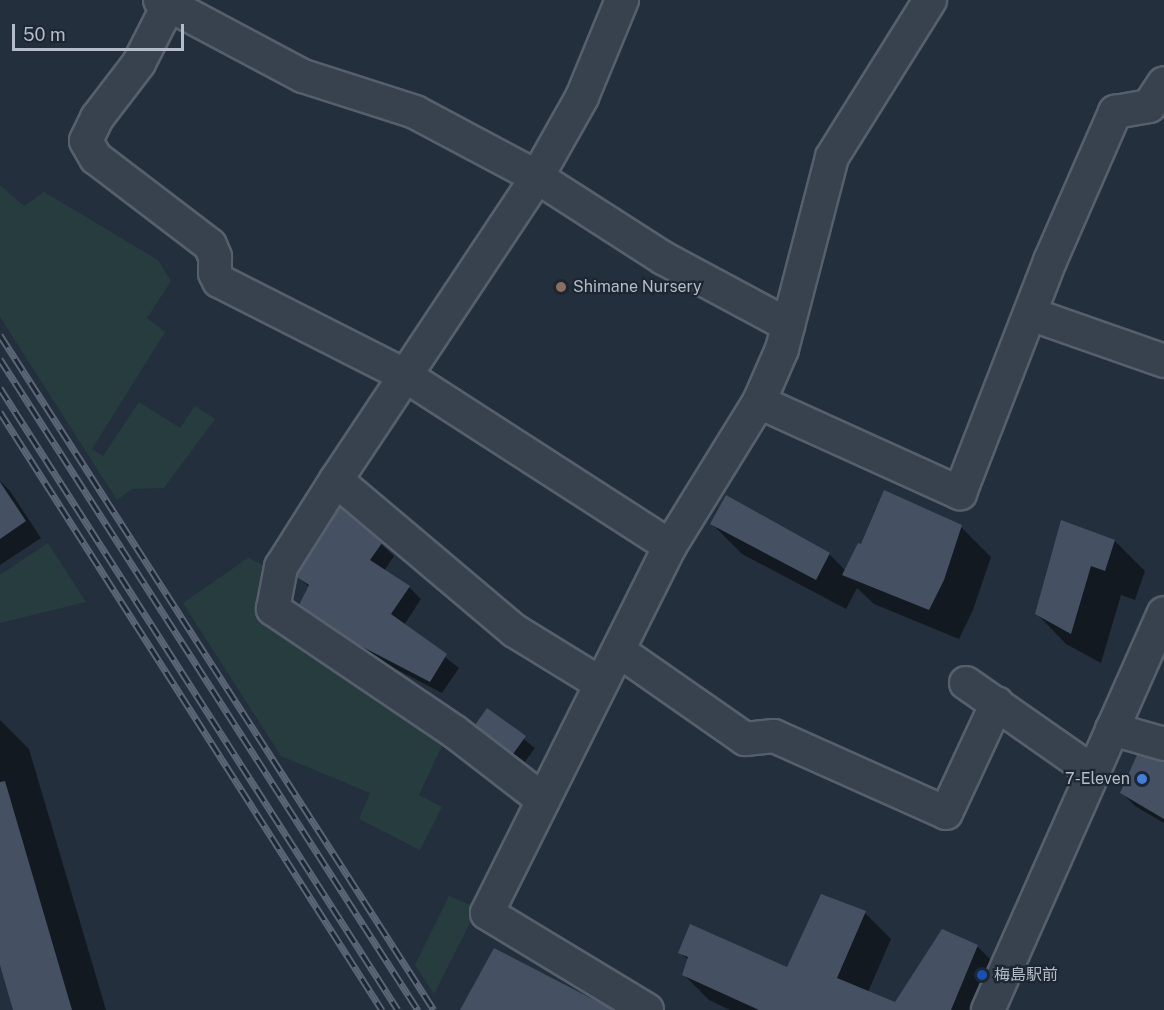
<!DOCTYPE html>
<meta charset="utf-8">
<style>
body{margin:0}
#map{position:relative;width:1164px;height:1010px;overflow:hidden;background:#242f3e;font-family:"Public Sans","Noto Sans JP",sans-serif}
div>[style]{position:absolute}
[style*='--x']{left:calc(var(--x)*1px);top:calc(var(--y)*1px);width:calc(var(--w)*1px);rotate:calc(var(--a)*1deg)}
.green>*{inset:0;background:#263c3f}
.shadow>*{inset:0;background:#0007}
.building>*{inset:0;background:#455162}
.roads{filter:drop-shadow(2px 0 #565f6c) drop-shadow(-2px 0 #565f6c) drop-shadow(0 2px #565f6c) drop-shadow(0 -2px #565f6c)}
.minor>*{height:32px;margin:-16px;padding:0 16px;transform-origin:16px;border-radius:16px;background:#38414e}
.rail>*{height:7px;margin-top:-3.5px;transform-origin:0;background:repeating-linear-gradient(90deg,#1d2633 0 14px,#5a6575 0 28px);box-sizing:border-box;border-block:2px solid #5a6575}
.dots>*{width:16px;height:16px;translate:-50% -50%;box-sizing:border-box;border:3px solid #1d2633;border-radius:50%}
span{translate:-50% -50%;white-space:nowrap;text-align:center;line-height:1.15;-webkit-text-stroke:4.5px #1d2633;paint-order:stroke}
.poi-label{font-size:16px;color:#b4bcc9}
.left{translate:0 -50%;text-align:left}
.right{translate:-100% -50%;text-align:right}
.scale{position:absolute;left:12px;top:24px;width:172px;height:27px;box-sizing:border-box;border:3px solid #b4bcc9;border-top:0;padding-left:8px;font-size:18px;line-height:21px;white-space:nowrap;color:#b4bcc9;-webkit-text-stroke:4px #1d2633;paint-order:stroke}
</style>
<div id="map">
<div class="green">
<div style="clip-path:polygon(0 185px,24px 206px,44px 192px,158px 260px,171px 281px,147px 318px,165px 332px,92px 449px,103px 456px,139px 402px,180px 428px,195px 406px,215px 419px,164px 488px,132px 489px,117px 500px,0 317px)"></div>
<div style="clip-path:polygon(48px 543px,86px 602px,0 623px,0 575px)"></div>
<div style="clip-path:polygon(248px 558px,270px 568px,261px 614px,445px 739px,419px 795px,442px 807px,420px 850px,359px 819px,370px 793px,281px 756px,183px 603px)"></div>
<div style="clip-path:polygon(449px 896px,470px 905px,475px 913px,434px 994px,415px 965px)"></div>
</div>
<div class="shadow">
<div style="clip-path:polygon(0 481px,10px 491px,41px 538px,0 565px)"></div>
<div style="clip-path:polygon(726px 497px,829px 554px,846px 571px,961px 527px,991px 557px,973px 610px,959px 639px,874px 604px,857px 588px,846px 609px,742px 554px,712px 524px)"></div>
<div style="clip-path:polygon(1062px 522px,1115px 541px,1145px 571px,1135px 600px,1121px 595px,1101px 663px,1066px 644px,1036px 613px)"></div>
<div style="clip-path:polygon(381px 544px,394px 556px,384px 571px,409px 587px,421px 599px,404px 625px,459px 668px,442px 693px,371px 656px,313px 617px,301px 604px,309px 587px,299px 577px)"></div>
<div style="clip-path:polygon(487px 710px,535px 748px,524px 763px,477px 725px)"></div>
<div style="clip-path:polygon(0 720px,29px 749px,106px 1010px,15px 1010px,0 960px)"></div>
<div style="clip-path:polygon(1164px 763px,1164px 823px,1135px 806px,1122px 793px)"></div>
<div style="clip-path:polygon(865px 913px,891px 939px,868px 992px,895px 1004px,977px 946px,1003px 972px,987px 1010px,730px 1010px,709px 1000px,683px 974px,689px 961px,680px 952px,787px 969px)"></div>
</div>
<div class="building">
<div style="clip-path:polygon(0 482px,26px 521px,0 539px)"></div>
<div style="clip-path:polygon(884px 490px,962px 525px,944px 580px,929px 610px,842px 575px,858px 543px,861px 544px)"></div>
<div style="clip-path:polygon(726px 495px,830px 553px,816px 580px,710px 524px)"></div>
<div style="clip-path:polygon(340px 507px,382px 543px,370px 560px,410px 586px,391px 614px,447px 654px,430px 682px,357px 644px,299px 605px,309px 585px,297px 577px,298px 574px)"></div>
<div style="clip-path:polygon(1061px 520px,1115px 540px,1105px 571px,1091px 566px,1071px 634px,1035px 614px)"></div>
<div style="clip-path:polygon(487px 708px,526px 736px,513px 754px,475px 725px)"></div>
<div style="clip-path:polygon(1137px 755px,1164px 761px,1164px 819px,1120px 793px)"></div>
<div style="clip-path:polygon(5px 781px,72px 1010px,13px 1010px,0 965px,0 782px)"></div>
<div style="clip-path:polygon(821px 894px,866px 911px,837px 978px,895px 1002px,942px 929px,978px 945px,951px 1010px,759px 1010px,682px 975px,688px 957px,678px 953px,690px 924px,787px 967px)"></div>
<div style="clip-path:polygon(494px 948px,602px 1004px,612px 1010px,460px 1010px)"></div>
</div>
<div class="roads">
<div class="minor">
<div style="--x:160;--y:0;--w:162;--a:28"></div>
<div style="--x:303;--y:76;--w:118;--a:17.8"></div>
<div style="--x:415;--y:112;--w:138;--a:28"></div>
<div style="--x:537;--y:177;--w:150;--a:32.7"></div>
<div style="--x:663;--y:258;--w:142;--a:28.2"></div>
<div style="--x:169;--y:4;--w:66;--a:117"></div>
<div style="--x:139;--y:63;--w:69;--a:127.4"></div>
<div style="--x:97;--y:118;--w:25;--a:116"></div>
<div style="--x:86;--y:141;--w:20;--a:60"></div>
<div style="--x:96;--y:158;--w:143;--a:37.3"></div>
<div style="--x:210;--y:245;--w:13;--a:67"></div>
<div style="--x:215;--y:257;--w:16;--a:90"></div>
<div style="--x:215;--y:273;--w:9;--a:63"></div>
<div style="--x:219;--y:281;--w:210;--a:26.9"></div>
<div style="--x:406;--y:376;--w:314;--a:32.8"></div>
<div style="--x:1030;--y:314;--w:142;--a:19.3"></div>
<div style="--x:759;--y:402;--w:221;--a:24.4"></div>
<div style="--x:960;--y:493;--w:249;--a:-68.8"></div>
<div style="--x:1050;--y:261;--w:163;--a:-66.4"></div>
<div style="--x:1115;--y:112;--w:35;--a:-10"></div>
<div style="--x:1149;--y:106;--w:27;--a:-57"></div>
<div style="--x:336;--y:480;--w:234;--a:40.2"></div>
<div style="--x:515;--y:631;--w:101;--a:31.6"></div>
<div style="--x:619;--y:651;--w:154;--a:34.9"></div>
<div style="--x:745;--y:739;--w:29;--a:-6"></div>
<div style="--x:774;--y:736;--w:188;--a:24.1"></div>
<div style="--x:946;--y:813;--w:121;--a:-65.1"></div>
<div style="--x:966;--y:683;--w:155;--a:35"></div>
<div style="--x:1112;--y:729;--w:54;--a:16.1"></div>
<div style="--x:543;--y:800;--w:111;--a:-142.3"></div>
<div style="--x:455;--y:732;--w:220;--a:-145.9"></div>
<div style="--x:273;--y:609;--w:43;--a:-79.2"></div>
<div style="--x:281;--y:567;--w:103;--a:-57.7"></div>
<div style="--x:336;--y:480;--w:364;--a:-56.4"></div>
<div style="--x:537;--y:177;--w:92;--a:-60.6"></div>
<div style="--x:582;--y:97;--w:105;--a:-67.6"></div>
<div style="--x:647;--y:1010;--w:187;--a:-148.8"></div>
<div style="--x:487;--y:913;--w:410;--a:-63.5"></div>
<div style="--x:670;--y:546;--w:169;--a:-58.3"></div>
<div style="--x:759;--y:402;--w:58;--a:-66.5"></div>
<div style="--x:782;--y:349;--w:198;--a:-75.4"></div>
<div style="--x:832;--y:157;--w:185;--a:-58"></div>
<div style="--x:988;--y:1010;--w:434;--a:-66.1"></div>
</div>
</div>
<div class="rail">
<div style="--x:0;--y:335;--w:802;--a:57.26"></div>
<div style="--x:0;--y:359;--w:774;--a:57.3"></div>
<div style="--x:0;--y:388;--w:738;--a:57.39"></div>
<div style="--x:0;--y:412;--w:710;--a:57.43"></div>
</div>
<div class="dots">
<div style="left:561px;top:287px;background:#8d6e63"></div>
<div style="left:1142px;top:779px;background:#3f7fe0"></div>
<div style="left:982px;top:975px;background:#1a4fb4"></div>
</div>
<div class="poi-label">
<span class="left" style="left:573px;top:287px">Shimane Nursery</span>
<span class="right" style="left:1130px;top:779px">7-Eleven</span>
<span class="left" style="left:994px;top:975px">梅島駅前</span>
</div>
<div class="scale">50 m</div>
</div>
